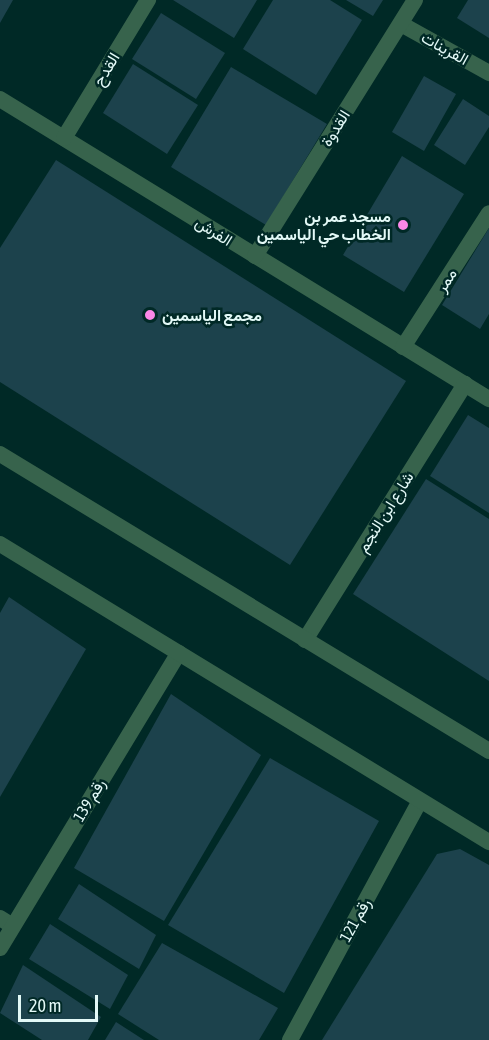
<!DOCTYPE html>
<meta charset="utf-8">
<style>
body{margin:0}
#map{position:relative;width:489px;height:1040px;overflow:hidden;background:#002926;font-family:"Asap Condensed",Vazirmatn,sans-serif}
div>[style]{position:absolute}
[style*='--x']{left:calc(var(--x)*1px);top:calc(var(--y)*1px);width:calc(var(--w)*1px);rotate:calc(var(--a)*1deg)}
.building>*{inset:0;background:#1c424c}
.minor>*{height:16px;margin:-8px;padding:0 8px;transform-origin:8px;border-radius:8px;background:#37634c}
.tertiary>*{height:16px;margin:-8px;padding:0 8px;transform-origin:8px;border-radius:8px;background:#37634c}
.dots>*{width:16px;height:16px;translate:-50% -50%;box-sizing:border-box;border:3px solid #002926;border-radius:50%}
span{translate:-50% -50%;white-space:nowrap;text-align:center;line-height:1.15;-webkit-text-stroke:5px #002926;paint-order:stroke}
.street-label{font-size:16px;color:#e3f9f7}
.poi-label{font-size:16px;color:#e3f9f7;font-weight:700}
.right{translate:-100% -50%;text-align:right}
.left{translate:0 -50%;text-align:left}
.scale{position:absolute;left:18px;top:995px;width:80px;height:27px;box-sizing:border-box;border:3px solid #e3f9f7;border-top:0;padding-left:8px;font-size:18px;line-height:21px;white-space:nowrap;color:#e3f9f7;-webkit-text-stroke:4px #002926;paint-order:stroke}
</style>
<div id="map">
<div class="building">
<div style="clip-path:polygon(0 0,13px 0,0 23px)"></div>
<div style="clip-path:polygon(173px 0,257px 0,234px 38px)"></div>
<div style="clip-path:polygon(273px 0,330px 0,362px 20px,316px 95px,243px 49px)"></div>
<div style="clip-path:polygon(346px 0,383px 0,373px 16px)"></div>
<div style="clip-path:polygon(468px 0,489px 0,489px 38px,457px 18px)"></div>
<div style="clip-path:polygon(161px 13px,225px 53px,196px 99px,132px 59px)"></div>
<div style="clip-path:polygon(133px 64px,198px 105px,167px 154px,103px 113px)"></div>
<div style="clip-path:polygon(231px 67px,327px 124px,266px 225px,171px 167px)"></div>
<div style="clip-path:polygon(424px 76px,456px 94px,424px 151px,392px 132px)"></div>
<div style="clip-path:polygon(463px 99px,489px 116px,489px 127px,465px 165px,434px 145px)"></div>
<div style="clip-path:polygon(402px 156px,464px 194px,404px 292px,343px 255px)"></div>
<div style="clip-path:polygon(56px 160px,406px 381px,290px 565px,0 382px,0 248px)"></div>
<div style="clip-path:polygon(489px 228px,489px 314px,480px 329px,442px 305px)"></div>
<div style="clip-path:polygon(468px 415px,489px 428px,489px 513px,430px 476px)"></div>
<div style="clip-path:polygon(426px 479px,489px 519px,489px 681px,353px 594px)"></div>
<div style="clip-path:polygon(9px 597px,86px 649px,0 797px,0 613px)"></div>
<div style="clip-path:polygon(171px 694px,261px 755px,164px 921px,74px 868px)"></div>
<div style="clip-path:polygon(270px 758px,379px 821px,284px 993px,168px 925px)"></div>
<div style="clip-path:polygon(460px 849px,489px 865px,489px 1040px,322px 1040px,437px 854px)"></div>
<div style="clip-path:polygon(79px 884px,156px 935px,139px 969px,58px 919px)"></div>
<div style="clip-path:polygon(50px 924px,128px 975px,110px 1009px,29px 959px)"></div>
<div style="clip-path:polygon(162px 943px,278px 1008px,259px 1040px,159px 1040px,118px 1014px)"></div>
<div style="clip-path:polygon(23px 965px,101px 1017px,88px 1040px,42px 1040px,0 1013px)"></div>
<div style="clip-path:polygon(116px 1022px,144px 1040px,105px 1040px)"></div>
</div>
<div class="minor">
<div style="--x:401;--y:24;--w:101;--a:29.1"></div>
<div style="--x:0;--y:99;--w:574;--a:31.53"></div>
<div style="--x:64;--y:138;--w:162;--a:-58.7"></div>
<div style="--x:255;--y:256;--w:302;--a:-58"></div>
<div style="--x:403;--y:347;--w:159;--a:-57.3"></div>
<div style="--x:305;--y:640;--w:302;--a:-58"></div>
<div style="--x:0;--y:918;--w:15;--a:32"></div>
<div style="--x:0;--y:948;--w:345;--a:-58.8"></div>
<div style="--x:290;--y:1040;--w:272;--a:-61.5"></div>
</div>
<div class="tertiary">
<div style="--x:0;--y:454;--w:572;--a:31.27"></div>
<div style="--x:0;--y:544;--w:573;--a:31.36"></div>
</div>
<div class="dots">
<div style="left:403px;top:225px;background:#fa87e7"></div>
<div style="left:150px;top:315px;background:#fa87e7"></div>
</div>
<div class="street-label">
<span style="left:445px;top:48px;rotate:29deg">القرينات</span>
<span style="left:106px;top:69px;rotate:-59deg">القدح</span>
<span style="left:335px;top:128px;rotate:-58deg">القدوة</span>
<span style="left:214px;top:231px;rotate:32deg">الفرش</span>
<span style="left:446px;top:280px;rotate:-57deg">ممر</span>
<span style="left:385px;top:512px;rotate:-58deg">شارع ابن النجم</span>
<span style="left:89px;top:800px;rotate:-59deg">رقم 139</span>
<span style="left:355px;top:920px;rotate:-61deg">رقم 121</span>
</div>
<div class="poi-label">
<span class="right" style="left:391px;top:225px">مسجد عمر بن<br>الخطاب حي الياسمين</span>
<span class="left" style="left:162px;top:315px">مجمع الياسمين</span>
</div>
<div class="scale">20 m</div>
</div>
